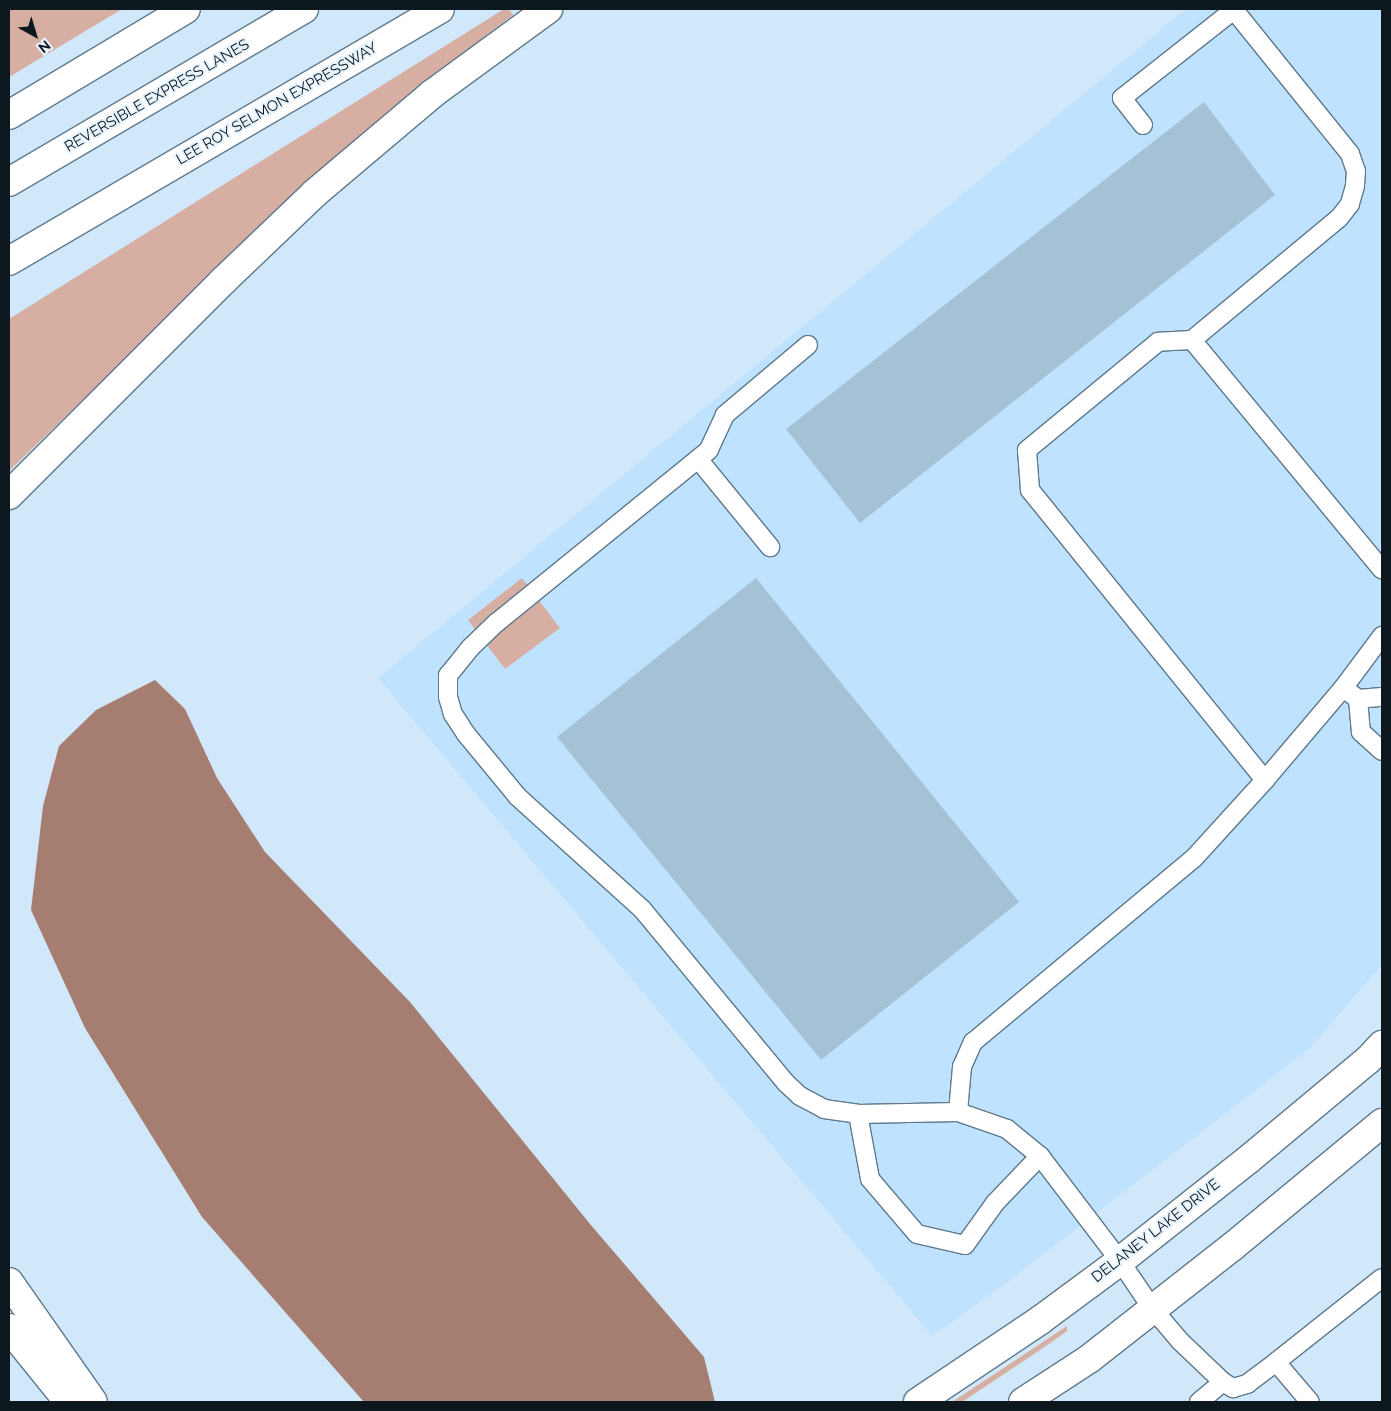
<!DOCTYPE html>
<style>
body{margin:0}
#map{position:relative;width:1391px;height:1411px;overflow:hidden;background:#d1e8fa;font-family:Raleway,sans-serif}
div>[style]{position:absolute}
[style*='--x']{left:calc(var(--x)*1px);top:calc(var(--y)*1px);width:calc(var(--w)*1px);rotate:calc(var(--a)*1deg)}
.built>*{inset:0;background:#bfe3fe}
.green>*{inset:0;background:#d7aea2}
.water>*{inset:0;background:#a57d71}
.building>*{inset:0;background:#a4c1d6}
.roads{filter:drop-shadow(1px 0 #5e798c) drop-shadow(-1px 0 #5e798c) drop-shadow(0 1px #5e798c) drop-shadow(0 -1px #5e798c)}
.service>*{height:18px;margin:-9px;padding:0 9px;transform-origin:9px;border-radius:9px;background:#fff}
.tertiary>*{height:28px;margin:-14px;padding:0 14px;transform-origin:14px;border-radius:14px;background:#fff}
.motorway>*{height:28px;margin:-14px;padding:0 14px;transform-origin:14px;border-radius:14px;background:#fff}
span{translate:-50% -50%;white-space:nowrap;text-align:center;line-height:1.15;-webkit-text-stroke:4px #e8f4fd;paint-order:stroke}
.street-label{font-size:15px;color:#0c171e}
.frame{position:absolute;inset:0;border:10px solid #0c171e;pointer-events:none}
.north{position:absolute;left:10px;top:10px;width:50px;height:50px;-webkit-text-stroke:4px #e8f4fd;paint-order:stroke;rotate:141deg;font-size:14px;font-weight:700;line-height:20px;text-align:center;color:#0c171e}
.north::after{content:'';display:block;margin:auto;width:18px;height:22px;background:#0c171e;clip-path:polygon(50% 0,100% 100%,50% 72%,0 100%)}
</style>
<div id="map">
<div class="built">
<div style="clip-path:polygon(1186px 9px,1382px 9px,1382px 965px,1309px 1049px,1009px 1281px,932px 1336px,378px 678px)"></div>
</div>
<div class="green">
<div style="clip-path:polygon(9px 9px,122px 9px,9px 77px)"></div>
<div style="clip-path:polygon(504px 9px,509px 9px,513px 15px,402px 100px,278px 211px,9px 471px,9px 319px)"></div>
<div style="clip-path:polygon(522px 578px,560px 628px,505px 669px,468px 620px)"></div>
<div style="clip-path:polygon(1067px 1326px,1067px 1331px,1040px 1350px,962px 1402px,952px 1402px)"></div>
</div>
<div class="water">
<div style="clip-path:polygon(155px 680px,185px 709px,217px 778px,265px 852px,410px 1002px,590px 1224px,704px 1357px,715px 1402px,364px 1402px,202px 1217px,85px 1028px,31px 910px,43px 806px,59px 746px,96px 710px)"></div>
</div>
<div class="building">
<div style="clip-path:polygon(1204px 102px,1275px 195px,860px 523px,786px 429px)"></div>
<div style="clip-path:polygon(756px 578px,1019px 902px,821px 1060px,557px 737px)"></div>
</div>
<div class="roads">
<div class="service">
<div style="--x:1143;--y:125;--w:34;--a:-128"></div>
<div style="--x:1122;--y:98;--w:142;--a:-38.2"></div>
<div style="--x:1234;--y:10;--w:185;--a:51.1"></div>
<div style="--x:1350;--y:154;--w:18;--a:71"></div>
<div style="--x:1356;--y:171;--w:15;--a:94"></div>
<div style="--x:1355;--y:186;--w:19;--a:106"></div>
<div style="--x:1350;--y:204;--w:18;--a:128"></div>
<div style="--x:1339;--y:218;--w:191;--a:140.3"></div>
<div style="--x:1192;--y:340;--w:298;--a:50.4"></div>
<div style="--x:1192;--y:340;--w:34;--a:177"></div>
<div style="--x:1158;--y:342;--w:170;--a:140.5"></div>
<div style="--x:1027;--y:450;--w:40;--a:85.7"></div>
<div style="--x:1030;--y:490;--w:373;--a:51"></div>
<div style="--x:1265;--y:780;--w:105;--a:132.3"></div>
<div style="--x:1194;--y:858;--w:288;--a:140.2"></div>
<div style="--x:973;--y:1042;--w:27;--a:114"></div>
<div style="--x:962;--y:1067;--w:45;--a:95.1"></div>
<div style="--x:958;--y:1112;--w:52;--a:19.1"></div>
<div style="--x:1007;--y:1129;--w:43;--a:39.3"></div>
<div style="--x:1040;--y:1156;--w:132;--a:52.7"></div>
<div style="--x:1120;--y:1261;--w:57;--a:55.8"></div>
<div style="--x:1152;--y:1308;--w:43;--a:49.7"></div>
<div style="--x:1180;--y:1341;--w:59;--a:43.6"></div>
<div style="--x:1223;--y:1382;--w:12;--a:31"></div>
<div style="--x:1233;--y:1388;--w:15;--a:-16"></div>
<div style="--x:1247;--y:1384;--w:36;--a:-37"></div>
<div style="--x:1276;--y:1362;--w:135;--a:-38.4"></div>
<div style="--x:808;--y:345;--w:109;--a:139.9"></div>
<div style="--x:725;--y:415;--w:38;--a:115"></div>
<div style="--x:709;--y:450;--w:273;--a:140.9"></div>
<div style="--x:497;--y:622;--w:36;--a:136"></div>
<div style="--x:471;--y:647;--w:36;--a:129"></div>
<div style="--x:448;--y:675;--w:22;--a:90"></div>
<div style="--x:448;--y:697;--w:18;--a:74"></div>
<div style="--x:453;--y:714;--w:24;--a:57"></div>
<div style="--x:466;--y:734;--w:82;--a:50.5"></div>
<div style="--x:518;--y:797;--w:167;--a:42.1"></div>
<div style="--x:642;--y:909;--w:226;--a:50.4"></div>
<div style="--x:786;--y:1083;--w:19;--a:43"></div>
<div style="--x:800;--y:1096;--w:27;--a:28"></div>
<div style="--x:824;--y:1109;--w:34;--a:8"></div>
<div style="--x:858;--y:1114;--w:66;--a:79.5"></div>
<div style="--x:870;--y:1179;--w:72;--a:49.5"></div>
<div style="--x:917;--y:1234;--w:49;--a:12.9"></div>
<div style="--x:965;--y:1245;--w:52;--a:-54.5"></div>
<div style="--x:995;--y:1203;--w:65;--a:-46.2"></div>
<div style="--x:698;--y:459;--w:114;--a:50.7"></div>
<div style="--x:1350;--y:693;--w:10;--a:37"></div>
<div style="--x:1358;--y:699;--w:24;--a:-5"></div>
<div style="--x:1358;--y:699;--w:33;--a:85"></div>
<div style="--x:1361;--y:732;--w:28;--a:42"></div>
<div style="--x:1265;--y:780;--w:122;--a:-49.7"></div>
<div style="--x:1344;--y:687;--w:64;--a:-53.3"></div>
<div style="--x:858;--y:1114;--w:100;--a:-1.1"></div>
<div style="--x:1276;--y:1362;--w:52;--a:49.6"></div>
<div style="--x:1199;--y:1402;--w:31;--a:-40"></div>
</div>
<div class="tertiary">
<div style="--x:9;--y:1328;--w:95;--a:51"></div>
<div style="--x:918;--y:1402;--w:146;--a:-33.8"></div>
<div style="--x:1039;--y:1321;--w:101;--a:-36.5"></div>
<div style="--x:1120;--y:1261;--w:164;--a:-38.3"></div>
<div style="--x:1249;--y:1159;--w:155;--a:-39.8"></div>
<div style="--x:1368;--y:1060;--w:21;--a:-47"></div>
<div style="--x:1023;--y:1402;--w:79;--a:-33.1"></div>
<div style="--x:1089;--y:1359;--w:182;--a:-38.1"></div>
<div style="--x:1232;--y:1247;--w:195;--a:-39.6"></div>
</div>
<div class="motorway">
<div style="--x:9;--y:115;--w:206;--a:-30.9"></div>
<div style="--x:9;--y:182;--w:342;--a:-30.4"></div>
<div style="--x:9;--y:261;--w:499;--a:-30.3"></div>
<div style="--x:9;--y:495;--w:303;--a:-45"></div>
<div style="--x:223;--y:281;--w:127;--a:-43.7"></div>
<div style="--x:315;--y:193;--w:153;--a:-40.2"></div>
<div style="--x:432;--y:94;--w:144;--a:-36.2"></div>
<div style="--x:9;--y:1282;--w:146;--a:55"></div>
</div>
</div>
<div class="street-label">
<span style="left:157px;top:96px;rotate:-30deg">REVERSIBLE EXPRESS LANES</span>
<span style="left:277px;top:104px;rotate:-30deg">LEE ROY SELMON EXPRESSWAY</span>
<span style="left:1156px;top:1231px;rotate:-38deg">DELANEY LAKE DRIVE</span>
</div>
<div class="frame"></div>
<div class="north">N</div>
</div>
